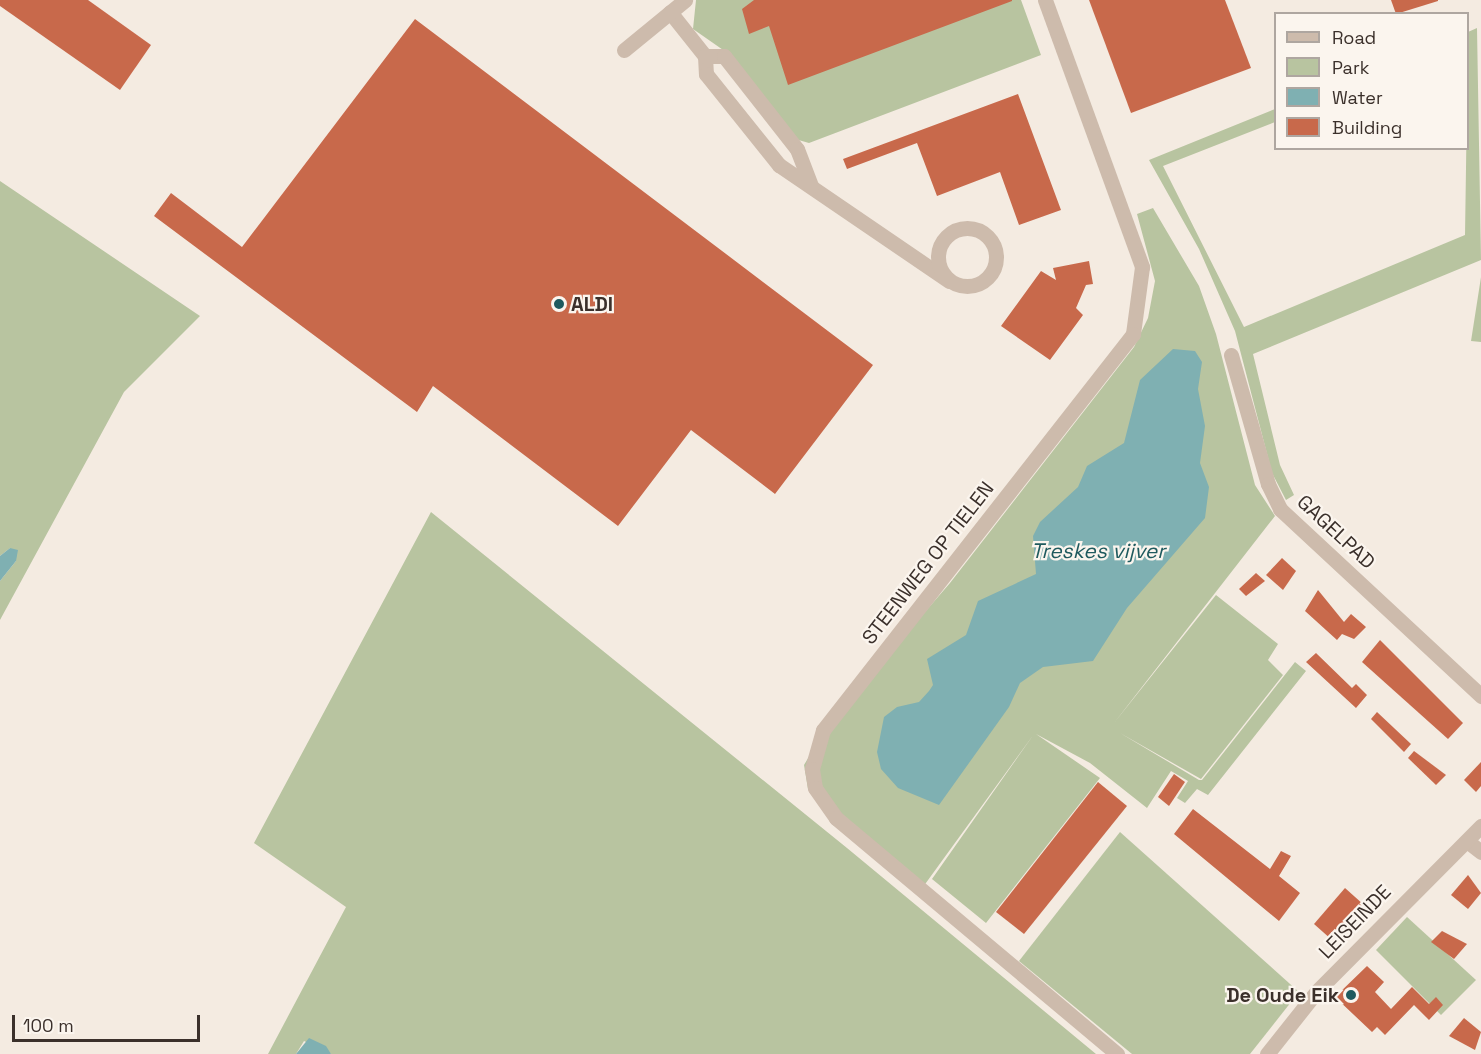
<!DOCTYPE html>
<style>
body{margin:0}
#map{position:relative;width:1481px;height:1054px;overflow:hidden;background:#f4ebe1;font-family:"Space Grotesk",sans-serif}
div>[style]{position:absolute}
[style*='--x']{left:calc(var(--x)*1px);top:calc(var(--y)*1px);width:calc(var(--w)*1px);rotate:calc(var(--a)*1deg)}
.green>*{inset:0;background:#b8c4a0}
.water>*{inset:0;background:#7fb0b2}
.building>*{inset:0;background:#c8694b}
.minor>*{height:15px;margin:-7.5px;padding:0 7.5px;transform-origin:7.5px;border-radius:7.5px;background:#cdbbac}
.minor>.ring{margin:-7.5px;padding:0;box-sizing:content-box;background:none;border:15px solid #cdbbac;border-radius:50%}
.dots>*{width:16px;height:16px;translate:-50% -50%;box-sizing:border-box;border:3px solid #fbf5ee;border-radius:50%}
span{translate:-50% -50%;white-space:nowrap;text-align:center;line-height:1.15;-webkit-text-stroke:4.5px #fbf5ee;paint-order:stroke}
.poi-label{font-size:20px;color:#3b302b;font-weight:700}
.left{translate:0 -50%;text-align:left}
.right{translate:-100% -50%;text-align:right}
.street-label{font-size:20px;color:#3b302b}
.water-label{font-size:21px;color:#1f5a5e;font-style:italic}
.legend{position:absolute;left:1274px;top:12px;width:195px;height:138px;box-sizing:border-box;background:#fbf5ee;border:2px solid #aea6a0;margin:0;padding:8px 10px;list-style:none;font-size:18px;color:#3b302b}
.legend li{display:flex;align-items:center;gap:12px;height:30px}
.legend b{width:30px;border:2px solid #aea6a0}
.scale{position:absolute;left:12px;top:1015px;width:188px;height:27px;box-sizing:border-box;border:3px solid #3b302b;border-top:0;padding-left:8px;font-size:18px;line-height:21px;white-space:nowrap;color:#3b302b;-webkit-text-stroke:4px #fbf5ee;paint-order:stroke}
</style>
<div id="map">
<div class="green">
<div style="clip-path:polygon(696px 0,1021px 0,1041px 55px,809px 143px,795px 139px,726px 52px,693px 29px)"></div>
<div style="clip-path:polygon(1477px 28px,1481px 260px,1253px 354px,1280px 465px,1294px 495px,1286px 500px,1272px 473px,1235px 331px,1199px 249px,1149px 160px,1275px 109px,1275px 122px,1163px 166px,1244px 327px,1465px 235px,1468px 32px)"></div>
<div style="clip-path:polygon(0 181px,200px 316px,124px 392px,0 620px,0 581px,16px 561px,10px 548px,0 556px)"></div>
<div style="clip-path:polygon(1153px 208px,1199px 286px,1216px 334px,1255px 485px,1275px 516px,1114px 723px,1216px 595px,1278px 644px,1268px 660px,1283px 675px,1201px 779px,1120px 733px,1199px 780px,1202px 780px,1295px 662px,1306px 671px,1208px 795px,1197px 789px,1185px 803px,1177px 798px,1188px 781px,1171px 771px,1147px 808px,1090px 763px,1036px 734px,1100px 778px,986px 923px,932px 879px,1034px 734px,923px 887px,808px 789px,804px 765px,829px 723px,950px 583px,1134px 347px,1148px 318px,1155px 281px,1137px 214px)"></div>
<div style="clip-path:polygon(1481px 277px,1481px 342px,1471px 341px)"></div>
<div style="clip-path:polygon(431px 512px,847px 848px,1096px 1054px,331px 1054px,304px 1041px,296px 1054px,268px 1054px,346px 907px,254px 843px)"></div>
<div style="clip-path:polygon(1120px 832px,1299px 992px,1250px 1054px,1132px 1054px,1019px 961px)"></div>
<div style="clip-path:polygon(1407px 917px,1476px 980px,1441px 1015px,1376px 950px)"></div>
</div>
<div class="water">
<div style="clip-path:polygon(1173px 349px,1195px 351px,1202px 362px,1198px 389px,1205px 426px,1200px 463px,1209px 487px,1205px 518px,1127px 608px,1093px 661px,1043px 667px,1020px 683px,1009px 707px,939px 805px,898px 788px,881px 769px,877px 752px,884px 717px,897px 707px,919px 702px,929px 691px,933px 685px,927px 659px,966px 635px,978px 601px,1036px 574px,1033px 536px,1040px 522px,1078px 487px,1087px 466px,1124px 443px,1140px 380px)"></div>
<div style="clip-path:polygon(10px 548px,18px 550px,16px 561px,0 581px,0 556px)"></div>
<div style="clip-path:polygon(309px 1038px,326px 1046px,331px 1054px,296px 1054px)"></div>
</div>
<div class="building">
<div style="clip-path:polygon(0 0,88px 0,151px 45px,120px 90px,0 6px)"></div>
<div style="clip-path:polygon(754px 0,1012px 0,1012px 1px,788px 85px,769px 26px,749px 34px,742px 9px)"></div>
<div style="clip-path:polygon(1089px 0,1225px 0,1251px 68px,1131px 113px)"></div>
<div style="clip-path:polygon(1391px 0,1438px 0,1438px 1px,1396px 14px)"></div>
<div style="clip-path:polygon(415px 19px,873px 365px,775px 494px,691px 430px,618px 526px,433px 386px,417px 412px,154px 216px,171px 193px,242px 247px)"></div>
<div style="clip-path:polygon(1018px 94px,1061px 210px,1019px 225px,1000px 172px,937px 196px,917px 143px,847px 169px,843px 159px)"></div>
<div style="clip-path:polygon(1089px 261px,1093px 284px,1086px 285px,1076px 308px,1083px 315px,1050px 360px,1001px 326px,1041px 271px,1056px 280px,1053px 268px)"></div>
<div style="clip-path:polygon(1282px 558px,1296px 571px,1283px 590px,1266px 575px)"></div>
<div style="clip-path:polygon(1256px 573px,1265px 581px,1246px 596px,1239px 589px)"></div>
<div style="clip-path:polygon(1318px 590px,1344px 622px,1351px 614px,1366px 627px,1354px 639px,1342px 634px,1337px 640px,1305px 611px)"></div>
<div style="clip-path:polygon(1380px 640px,1463px 723px,1448px 739px,1362px 662px)"></div>
<div style="clip-path:polygon(1316px 653px,1352px 688px,1356px 684px,1367px 695px,1356px 708px,1306px 662px)"></div>
<div style="clip-path:polygon(1377px 712px,1411px 744px,1404px 752px,1371px 719px)"></div>
<div style="clip-path:polygon(1414px 751px,1446px 775px,1436px 785px,1408px 758px)"></div>
<div style="clip-path:polygon(1481px 762px,1481px 786px,1476px 792px,1464px 780px)"></div>
<div style="clip-path:polygon(1174px 774px,1185px 782px,1169px 806px,1158px 797px)"></div>
<div style="clip-path:polygon(1098px 782px,1127px 806px,1024px 934px,996px 912px)"></div>
<div style="clip-path:polygon(1193px 809px,1270px 869px,1281px 851px,1291px 856px,1279px 876px,1300px 893px,1279px 921px,1174px 834px)"></div>
<div style="clip-path:polygon(1468px 875px,1481px 893px,1468px 909px,1451px 895px)"></div>
<div style="clip-path:polygon(1345px 888px,1364px 905px,1332px 940px,1314px 924px)"></div>
<div style="clip-path:polygon(1442px 931px,1467px 944px,1454px 959px,1431px 942px)"></div>
<div style="clip-path:polygon(1367px 966px,1384px 982px,1375px 992px,1391px 1009px,1412px 987px,1429px 1004px,1436px 997px,1443px 1005px,1429px 1020px,1414px 1005px,1385px 1035px,1377px 1027px,1372px 1032px,1335px 997px)"></div>
<div style="clip-path:polygon(1464px 1018px,1481px 1032px,1475px 1050px,1449px 1036px)"></div>
</div>
<div class="minor">
<div style="--x:1045;--y:0;--w:284;--a:70"></div>
<div style="--x:1142;--y:267;--w:68;--a:97.7"></div>
<div style="--x:1133;--y:334;--w:503;--a:128.05"></div>
<div style="--x:823;--y:730;--w:41;--a:105.8"></div>
<div style="--x:812;--y:769;--w:19;--a:81"></div>
<div style="--x:815;--y:788;--w:37;--a:55"></div>
<div style="--x:836;--y:818;--w:367;--a:40"></div>
<div style="--x:670;--y:12;--w:56;--a:51.5"></div>
<div style="--x:705;--y:56;--w:18;--a:87"></div>
<div style="--x:706;--y:74;--w:117;--a:51.3"></div>
<div style="--x:779;--y:165;--w:206;--a:34.3"></div>
<div style="--x:624;--y:50;--w:79;--a:-39.3"></div>
<div style="--x:705;--y:56;--w:19;--a:0"></div>
<div style="--x:724;--y:56;--w:118;--a:51.9"></div>
<div style="--x:797;--y:149;--w:40;--a:69"></div>
<div class="ring" style="left:938px;top:228px;width:43px;height:43px"></div>
<div style="--x:1231;--y:355;--w:134;--a:74"></div>
<div style="--x:1268;--y:484;--w:28;--a:64"></div>
<div style="--x:1280;--y:509;--w:275;--a:42.9"></div>
<div style="--x:1467;--y:841;--w:18;--a:38"></div>
<div style="--x:1267;--y:1054;--w:80;--a:-51.6"></div>
<div style="--x:1317;--y:991;--w:233;--a:-45.2"></div>
</div>
<div class="dots">
<div style="left:559px;top:304px;background:#1f5a5e"></div>
<div style="left:1351px;top:995px;background:#1f5a5e"></div>
</div>
<div class="poi-label">
<span class="left" style="left:571px;top:304px">ALDI</span>
<span class="right" style="left:1339px;top:995px">De Oude Eik</span>
</div>
<div class="street-label">
<span style="left:1336px;top:532px;rotate:43deg">GAGELPAD</span>
<span style="left:928px;top:563px;rotate:-52deg">STEENWEG OP TIELEN</span>
<span style="left:1355px;top:922px;rotate:-46deg">LEISEINDE</span>
</div>
<div class="water-label">
<span style="left:1098px;top:551px">Treskes vijver</span>
</div>
<ul class="legend">
<li><b style="height:8px;background:#cdbbac"></b>Road</li>
<li><b style="height:16px;background:#b8c4a0"></b>Park</li>
<li><b style="height:16px;background:#7fb0b2"></b>Water</li>
<li><b style="height:16px;background:#c8694b"></b>Building</li>
</ul>
<div class="scale">100 m</div>
</div>
